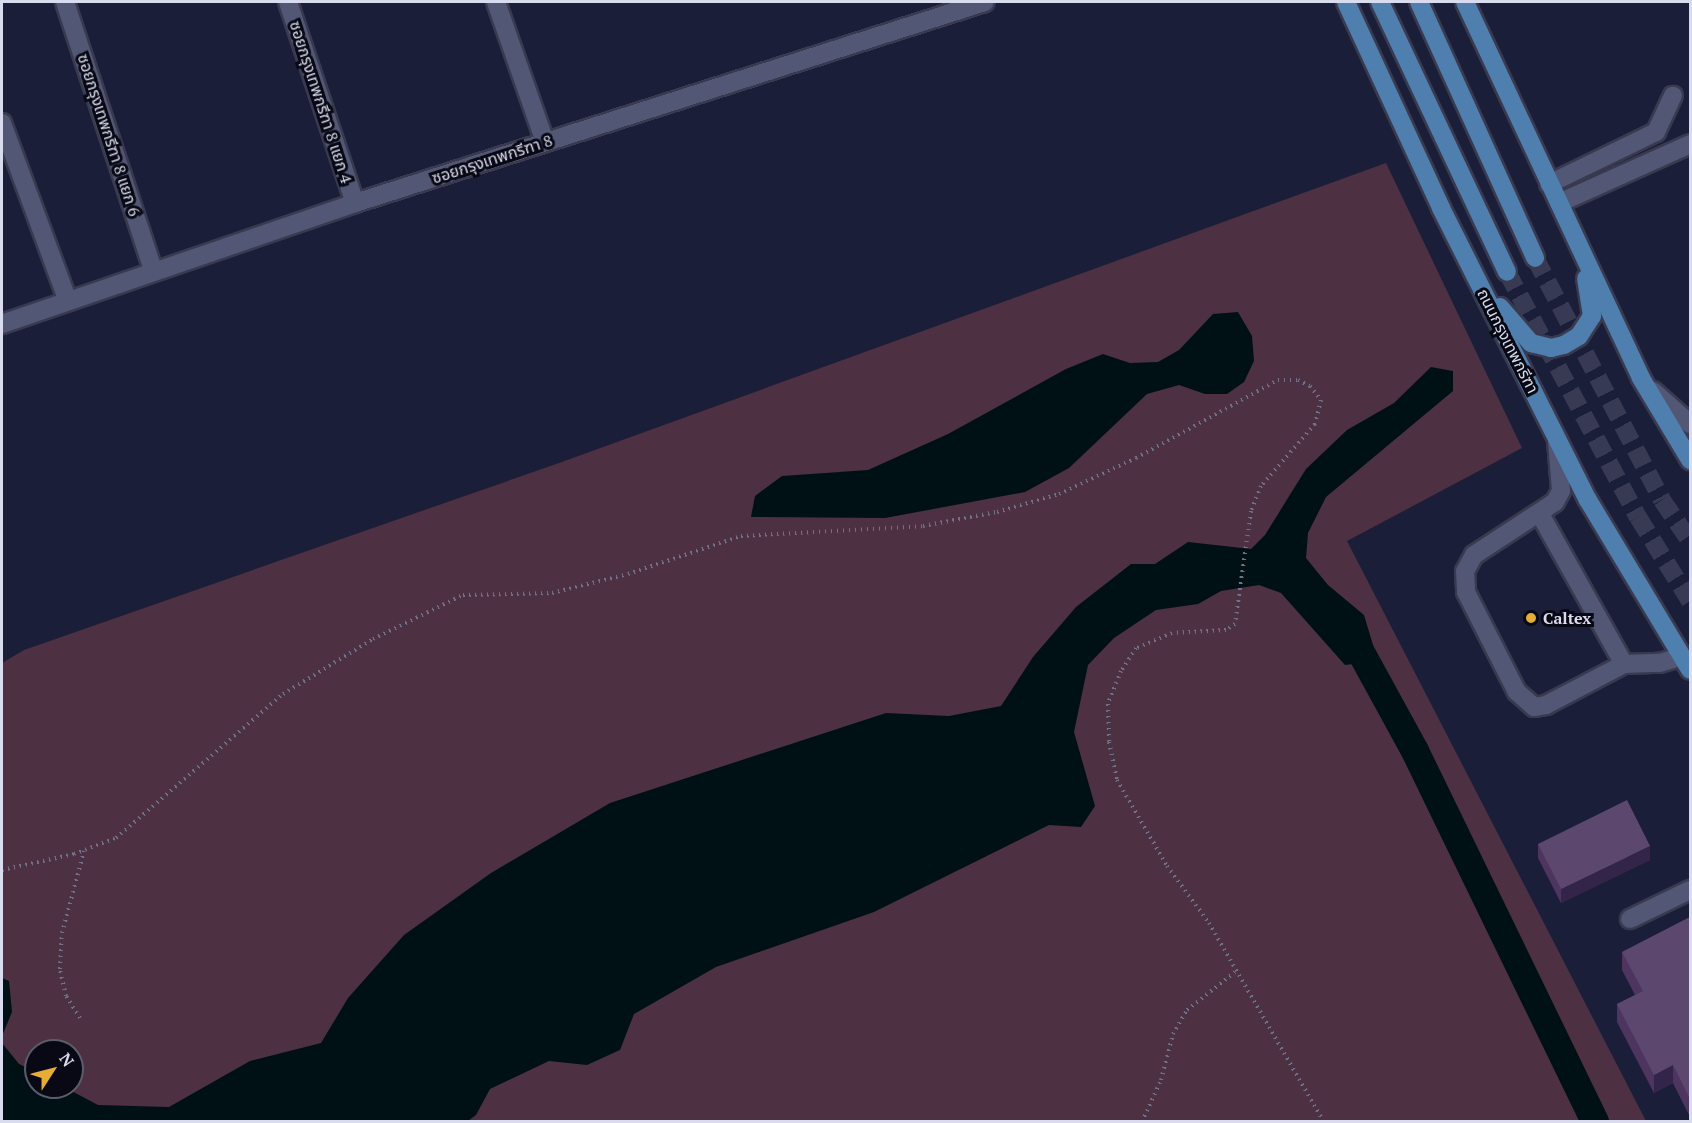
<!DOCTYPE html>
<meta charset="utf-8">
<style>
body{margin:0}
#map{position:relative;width:1692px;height:1123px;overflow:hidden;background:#1b1e38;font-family:"PT Serif","Noto Sans Thai",serif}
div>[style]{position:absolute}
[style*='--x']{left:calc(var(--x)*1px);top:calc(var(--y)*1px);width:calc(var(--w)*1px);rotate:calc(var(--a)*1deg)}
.green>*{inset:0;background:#4d3042}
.water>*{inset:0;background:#001116}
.canal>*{height:28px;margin:-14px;padding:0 14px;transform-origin:14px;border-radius:14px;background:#001116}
.major-tunnel>*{height:18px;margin-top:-9px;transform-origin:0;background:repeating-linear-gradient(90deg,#383a53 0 18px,transparent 0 27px)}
.path>*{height:4px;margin-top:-2px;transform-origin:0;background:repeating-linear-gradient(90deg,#6f7288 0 1.5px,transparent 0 6px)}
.roads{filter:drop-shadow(2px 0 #393a50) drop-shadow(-2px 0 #393a50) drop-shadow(0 2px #393a50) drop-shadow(0 -2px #393a50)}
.minor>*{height:18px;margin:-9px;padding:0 9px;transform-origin:9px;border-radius:9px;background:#525775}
.major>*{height:18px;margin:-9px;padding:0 9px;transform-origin:9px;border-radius:9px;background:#4e7fae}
.wall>*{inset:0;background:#4e3560}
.shaded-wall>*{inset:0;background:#332449}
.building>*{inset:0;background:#5c476f}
.dots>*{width:16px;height:16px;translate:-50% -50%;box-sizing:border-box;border:3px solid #080914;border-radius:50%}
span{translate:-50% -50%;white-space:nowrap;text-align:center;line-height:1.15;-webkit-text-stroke:6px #080914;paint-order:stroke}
.street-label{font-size:16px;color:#d9dcee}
.poi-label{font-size:16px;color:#d9dcee;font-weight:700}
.left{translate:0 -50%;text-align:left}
.frame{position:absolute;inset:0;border:3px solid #d9dcee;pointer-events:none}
.north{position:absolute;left:24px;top:1039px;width:60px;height:60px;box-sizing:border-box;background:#080914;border:2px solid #5c5d6b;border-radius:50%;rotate:54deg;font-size:16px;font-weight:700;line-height:24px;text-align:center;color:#d9dcee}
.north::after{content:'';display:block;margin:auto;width:21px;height:27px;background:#e5ad35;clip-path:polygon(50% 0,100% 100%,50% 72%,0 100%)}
</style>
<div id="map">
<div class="green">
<div style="clip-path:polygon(evenodd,1386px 163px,1522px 448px,1347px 541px,1646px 1121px,2px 1121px,2px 663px,24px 650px,559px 463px,1386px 163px,36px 1051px,72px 1051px,72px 1087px,36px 1087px,36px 1051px)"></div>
</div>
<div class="water">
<div style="clip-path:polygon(1238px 312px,1252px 336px,1254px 361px,1244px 382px,1227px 394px,1205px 394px,1179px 385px,1147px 394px,1069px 468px,1025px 492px,885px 518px,751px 517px,755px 496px,782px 476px,868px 470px,948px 434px,1066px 369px,1103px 354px,1130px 363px,1158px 362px,1179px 350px,1213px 314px)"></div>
<div style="clip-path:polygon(1431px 367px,1453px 371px,1453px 391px,1326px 497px,1308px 533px,1306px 558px,1328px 585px,1364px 615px,1373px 645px,1361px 663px,1345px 665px,1281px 593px,1259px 585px,1221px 591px,1198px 604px,1156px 610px,1114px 638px,1088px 665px,1074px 732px,1095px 806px,1081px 827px,1049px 825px,874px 912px,716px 967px,634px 1014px,620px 1050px,587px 1065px,549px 1061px,490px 1089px,476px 1115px,468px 1121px,2px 1121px,2px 1043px,19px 1064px,36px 1072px,36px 1087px,64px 1087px,98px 1105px,169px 1107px,250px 1061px,321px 1043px,348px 998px,404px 935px,491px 873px,610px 803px,886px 713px,949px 716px,1001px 706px,1033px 657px,1076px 607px,1131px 564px,1155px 564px,1188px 542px,1251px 549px,1265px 535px,1306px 469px,1347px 430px,1394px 403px)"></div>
<div style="clip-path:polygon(2px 978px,9px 981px,12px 1012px,2px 1036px)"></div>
</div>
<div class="canal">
<div style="--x:1346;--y:625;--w:144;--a:61.3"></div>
<div style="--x:1415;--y:751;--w:412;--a:64.1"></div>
</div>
<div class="major-tunnel">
<div style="--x:1535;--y:258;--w:273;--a:62.3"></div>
<div style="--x:1662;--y:500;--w:50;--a:55.7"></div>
<div style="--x:1507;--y:272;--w:278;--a:61.9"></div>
<div style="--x:1638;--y:517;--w:99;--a:58.2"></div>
</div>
<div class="path">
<div style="--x:2;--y:870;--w:74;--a:-12.5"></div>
<div style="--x:74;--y:854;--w:45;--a:-20.9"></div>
<div style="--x:116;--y:838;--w:221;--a:-40.8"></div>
<div style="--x:283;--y:694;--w:105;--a:-31.4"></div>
<div style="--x:373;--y:639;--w:100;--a:-26.1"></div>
<div style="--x:463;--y:595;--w:89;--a:-1.3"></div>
<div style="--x:552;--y:593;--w:78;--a:-14"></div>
<div style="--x:628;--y:574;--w:119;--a:-18.6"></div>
<div style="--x:741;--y:536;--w:182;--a:-3.1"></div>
<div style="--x:923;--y:526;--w:75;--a:-10.7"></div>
<div style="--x:997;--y:512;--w:65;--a:-16.2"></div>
<div style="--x:1059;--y:494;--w:85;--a:-25.1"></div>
<div style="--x:1136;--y:458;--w:162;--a:-28.8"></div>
<div style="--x:1278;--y:380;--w:20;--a:0"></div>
<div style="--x:1298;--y:380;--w:13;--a:27"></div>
<div style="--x:1310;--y:386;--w:18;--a:52"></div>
<div style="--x:1321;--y:400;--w:25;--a:104"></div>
<div style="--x:1315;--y:424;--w:82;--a:131.1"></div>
<div style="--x:1261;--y:486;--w:27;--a:112"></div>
<div style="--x:1251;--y:511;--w:114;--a:98.1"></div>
<div style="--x:1235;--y:624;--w:11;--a:146"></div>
<div style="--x:1226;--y:630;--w:54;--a:176.8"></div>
<div style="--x:1172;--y:633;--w:39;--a:157"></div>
<div style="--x:1136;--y:648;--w:27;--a:123"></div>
<div style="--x:1121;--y:671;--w:35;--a:112"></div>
<div style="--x:1108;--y:704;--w:38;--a:88"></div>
<div style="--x:1109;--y:742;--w:39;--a:78"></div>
<div style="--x:1117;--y:780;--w:99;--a:59.8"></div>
<div style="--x:1167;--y:866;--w:71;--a:53.6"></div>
<div style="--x:1209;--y:923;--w:230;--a:60"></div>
<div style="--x:80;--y:1018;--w:26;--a:-122"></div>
<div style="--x:66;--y:996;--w:28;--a:-103"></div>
<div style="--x:60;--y:969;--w:36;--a:-87"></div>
<div style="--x:62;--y:933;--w:85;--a:-75"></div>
<div style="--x:1142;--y:1122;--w:46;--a:-65.7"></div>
<div style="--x:1161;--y:1080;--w:48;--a:-75.4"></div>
<div style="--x:1173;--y:1034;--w:28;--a:-60"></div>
<div style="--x:1187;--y:1010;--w:61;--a:-38.4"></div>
</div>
<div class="roads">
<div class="minor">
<div style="--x:65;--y:2;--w:281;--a:71.8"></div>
<div style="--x:288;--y:2;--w:212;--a:71.6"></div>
<div style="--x:496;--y:2;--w:148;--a:70.7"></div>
<div style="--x:2;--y:123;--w:190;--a:69.7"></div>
<div style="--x:1549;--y:184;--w:119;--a:-25.9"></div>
<div style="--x:1656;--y:132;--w:40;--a:-65"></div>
<div style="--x:1559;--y:203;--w:144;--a:-24.2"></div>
<div style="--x:2;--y:324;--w:373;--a:-18.9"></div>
<div style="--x:355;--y:203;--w:661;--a:-17.7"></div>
<div style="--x:1653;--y:391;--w:50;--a:41.7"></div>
<div style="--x:1557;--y:440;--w:51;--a:85.5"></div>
<div style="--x:1561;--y:491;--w:13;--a:119"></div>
<div style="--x:1555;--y:502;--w:97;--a:146.8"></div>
<div style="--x:1474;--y:555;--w:18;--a:119"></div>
<div style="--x:1465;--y:571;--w:21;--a:87"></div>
<div style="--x:1466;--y:592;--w:112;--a:63"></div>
<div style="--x:1517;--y:692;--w:23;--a:41"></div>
<div style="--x:1534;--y:707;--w:12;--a:-9"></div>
<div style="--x:1546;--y:705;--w:88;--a:-27.7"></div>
<div style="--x:1624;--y:664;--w:36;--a:-2"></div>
<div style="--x:1660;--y:663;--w:21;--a:-17"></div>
<div style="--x:1540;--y:514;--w:172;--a:60.8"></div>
<div style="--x:1630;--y:919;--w:67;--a:-25.8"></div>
</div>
<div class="major">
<div style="--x:1346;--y:2;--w:227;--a:65.2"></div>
<div style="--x:1441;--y:208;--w:327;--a:63.3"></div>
<div style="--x:1588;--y:500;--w:198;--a:59"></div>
<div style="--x:1380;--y:2;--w:298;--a:64.8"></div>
<div style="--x:1419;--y:2;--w:281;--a:65.6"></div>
<div style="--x:1465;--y:2;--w:415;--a:64.9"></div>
<div style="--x:1641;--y:378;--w:96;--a:59.1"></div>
<div style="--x:1500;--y:307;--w:48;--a:49.3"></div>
<div style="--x:1531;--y:343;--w:21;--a:14"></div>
<div style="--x:1551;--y:348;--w:13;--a:-13"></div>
<div style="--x:1564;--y:345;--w:17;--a:-31"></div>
<div style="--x:1579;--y:336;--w:24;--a:-57"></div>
<div style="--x:1592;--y:316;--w:38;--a:-99"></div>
</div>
</div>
<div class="wall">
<div style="clip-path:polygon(1538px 844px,1650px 860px,1561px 903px,1538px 858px)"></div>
<div style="clip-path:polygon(1690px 917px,1690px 1117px,1673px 1083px,1654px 1093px,1617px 1022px,1617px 1004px,1635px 995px,1622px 970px,1622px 952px)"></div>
</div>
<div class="shaded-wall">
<div style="clip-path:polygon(1650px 846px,1650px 860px,1561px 903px,1561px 889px)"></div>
<div style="clip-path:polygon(1673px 1065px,1673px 1083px,1654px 1093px,1654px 1075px)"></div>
</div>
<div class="building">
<div style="clip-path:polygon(1627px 800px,1650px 846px,1561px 889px,1538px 844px)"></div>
<div style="clip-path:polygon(1690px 917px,1690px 1099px,1673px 1065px,1654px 1075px,1617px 1004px,1643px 991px,1622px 952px)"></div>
</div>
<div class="dots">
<div style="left:1531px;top:618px;background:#e5ad35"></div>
</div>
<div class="street-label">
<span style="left:321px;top:102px;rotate:72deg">ซอยกรุงเทพกรีฑา 8 แยก 4</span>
<span style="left:109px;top:135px;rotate:72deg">ซอยกรุงเทพกรีฑา 8 แยก 6</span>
<span style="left:492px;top:159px;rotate:-18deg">ซอยกรุงเทพกรีฑา 8</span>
<span style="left:1508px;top:341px;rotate:63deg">ถนนกรุงเทพกรีฑา</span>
</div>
<div class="poi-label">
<span class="left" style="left:1543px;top:618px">Caltex</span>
</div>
<div class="frame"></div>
<div class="north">N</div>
</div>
